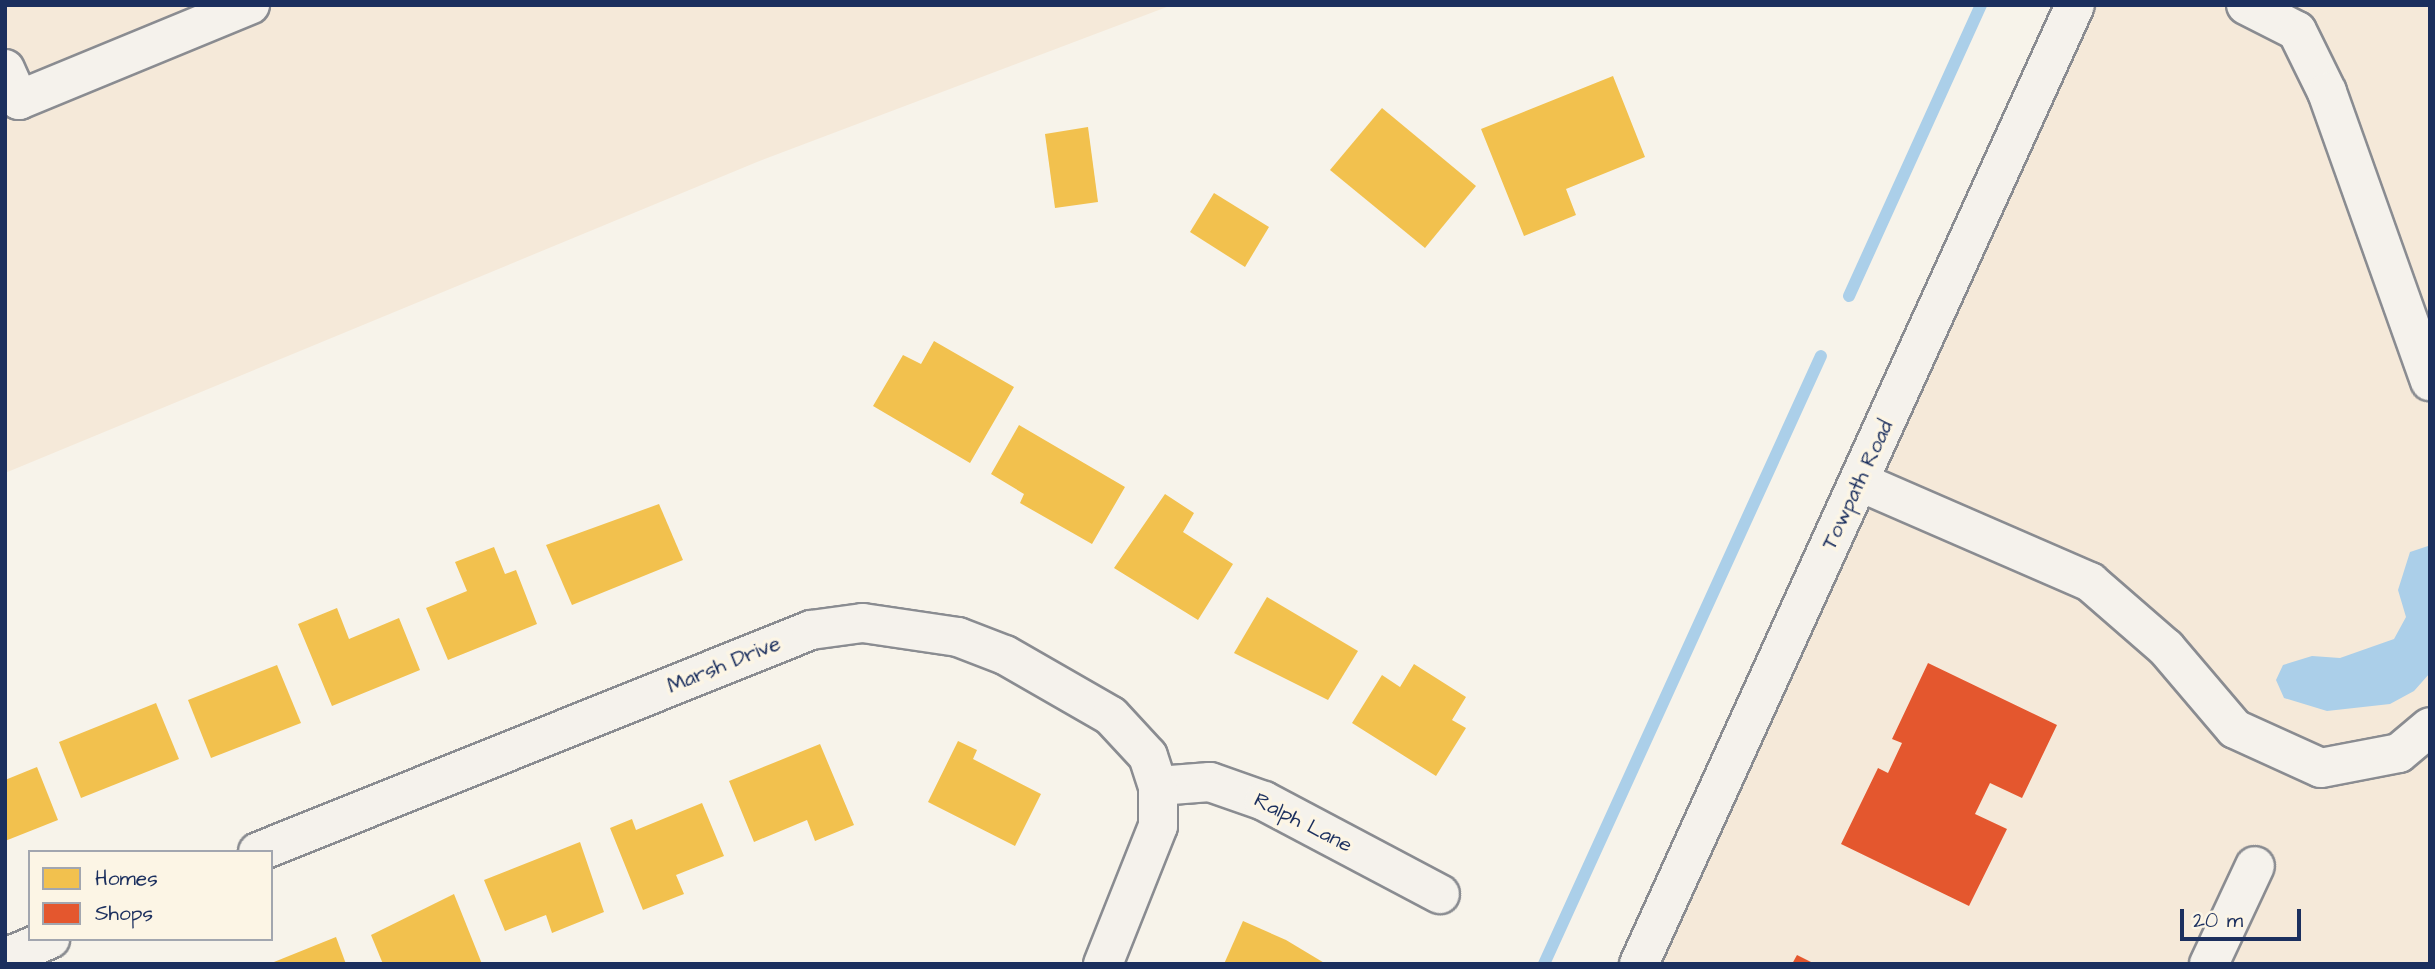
<!DOCTYPE html>
<style>
body{margin:0}
#map{position:relative;width:2435px;height:969px;overflow:hidden;background:#f7f3ea;font-family:"Architects Daughter",sans-serif}
div>[style]{position:absolute}
[style*='--x']{left:calc(var(--x)*1px);top:calc(var(--y)*1px);width:calc(var(--w)*1px);rotate:calc(var(--a)*1deg)}
.built>*{inset:0;background:#f5e9d9}
.water>*{inset:0;background:#abcfe9}
.homes>*{inset:0;background:#f2c14e}
.shops>*{inset:0;background:#e4572e}
.stream>*{height:12px;margin:-6px;padding:0 6px;transform-origin:6px;border-radius:6px;background:#abcfe9}
.roads{filter:drop-shadow(2px 0 #8a8c91) drop-shadow(-2px 0 #8a8c91) drop-shadow(0 2px #8a8c91) drop-shadow(0 -2px #8a8c91)}
.minor>*{height:38px;margin:-19px;padding:0 19px;transform-origin:19px;border-radius:19px;background:#f5f2ec}
span{translate:-50% -50%;white-space:nowrap;text-align:center;line-height:1.15;-webkit-text-stroke:7px #fcf5e5;paint-order:stroke}
.street-label{font-size:21px;color:#1b2f5e}
.frame{position:absolute;inset:0;border:7px solid #1b2f5e;pointer-events:none}
.legend{position:absolute;left:28px;top:850px;width:245px;height:91px;box-sizing:border-box;background:#fcf5e5;border:2px solid #a2a6af;margin:0;padding:9px 12px;list-style:none;font-size:21px;color:#1b2f5e}
.legend li{display:flex;align-items:center;gap:14px;height:35px}
.legend b{width:35px;border:2px solid #a2a6af}
.scale{position:absolute;left:2180px;top:909px;width:121px;height:32px;box-sizing:border-box;border:4px solid #1b2f5e;border-top:0;padding-left:9px;font-size:21px;line-height:24px;white-space:nowrap;color:#1b2f5e;-webkit-text-stroke:5px #fcf5e5;paint-order:stroke}
</style>
<div id="map">
<div class="built">
<div style="clip-path:polygon(5px 5px,1172px 5px,757px 162px,5px 473px)"></div>
<div style="clip-path:polygon(2075px 5px,2430px 5px,2430px 964px,1639px 964px)"></div>
</div>
<div class="water">
<div style="clip-path:polygon(2430px 536px,2430px 673px,2414px 691px,2390px 704px,2327px 711px,2284px 698px,2276px 680px,2283px 665px,2312px 656px,2340px 658px,2394px 639px,2406px 617px,2398px 590px,2410px 552px,2428px 546px)"></div>
</div>
<div class="homes">
<div style="clip-path:polygon(1613px 76px,1645px 157px,1566px 189px,1576px 215px,1524px 236px,1481px 129px)"></div>
<div style="clip-path:polygon(1382px 108px,1476px 186px,1425px 248px,1330px 170px)"></div>
<div style="clip-path:polygon(1088px 127px,1098px 202px,1055px 208px,1045px 134px)"></div>
<div style="clip-path:polygon(1214px 193px,1269px 227px,1245px 267px,1190px 232px)"></div>
<div style="clip-path:polygon(934px 341px,1014px 387px,970px 463px,873px 406px,903px 355px,921px 364px)"></div>
<div style="clip-path:polygon(1019px 425px,1125px 487px,1092px 544px,1020px 503px,1024px 494px,991px 474px)"></div>
<div style="clip-path:polygon(1165px 494px,1194px 513px,1183px 532px,1233px 564px,1198px 620px,1114px 568px)"></div>
<div style="clip-path:polygon(659px 504px,683px 560px,572px 605px,546px 545px)"></div>
<div style="clip-path:polygon(494px 547px,505px 574px,516px 570px,537px 624px,448px 660px,426px 608px,467px 591px,455px 562px)"></div>
<div style="clip-path:polygon(1267px 597px,1358px 651px,1328px 700px,1234px 653px)"></div>
<div style="clip-path:polygon(337px 608px,349px 639px,399px 618px,420px 670px,332px 706px,298px 624px)"></div>
<div style="clip-path:polygon(1414px 664px,1466px 697px,1452px 720px,1466px 728px,1436px 776px,1352px 723px,1382px 675px,1400px 687px)"></div>
<div style="clip-path:polygon(277px 665px,301px 723px,211px 758px,188px 700px)"></div>
<div style="clip-path:polygon(156px 703px,179px 759px,81px 798px,59px 742px)"></div>
<div style="clip-path:polygon(958px 741px,977px 750px,973px 759px,1041px 794px,1015px 846px,928px 802px)"></div>
<div style="clip-path:polygon(820px 744px,854px 825px,815px 841px,807px 820px,754px 842px,729px 781px)"></div>
<div style="clip-path:polygon(37px 767px,58px 820px,5px 841px,5px 780px)"></div>
<div style="clip-path:polygon(702px 803px,724px 856px,676px 875px,684px 894px,643px 910px,610px 828px,632px 819px,636px 830px)"></div>
<div style="clip-path:polygon(580px 842px,604px 912px,552px 933px,546px 915px,505px 931px,484px 880px)"></div>
<div style="clip-path:polygon(454px 894px,482px 964px,383px 964px,371px 935px)"></div>
<div style="clip-path:polygon(1243px 921px,1286px 940px,1326px 964px,1224px 964px)"></div>
<div style="clip-path:polygon(336px 937px,346px 964px,269px 964px)"></div>
</div>
<div class="shops">
<div style="clip-path:polygon(1928px 663px,2057px 725px,2022px 798px,1990px 783px,1975px 814px,2007px 829px,1969px 906px,1841px 844px,1878px 768px,1888px 773px,1902px 743px,1892px 739px)"></div>
<div style="clip-path:polygon(1797px 955px,1815px 964px,1792px 964px)"></div>
</div>
<div class="stream">
<div style="--x:1849;--y:296;--w:320;--a:-65.6"></div>
<div style="--x:1544;--y:964;--w:668;--a:-65.51"></div>
</div>
<div class="roads">
<div class="minor">
<div style="--x:2246;--y:5;--w:57;--a:27"></div>
<div style="--x:2297;--y:31;--w:68;--a:63.8"></div>
<div style="--x:2327;--y:92;--w:307;--a:70.4"></div>
<div style="--x:5;--y:69;--w:34;--a:66"></div>
<div style="--x:19;--y:100;--w:250;--a:-22.4"></div>
<div style="--x:1860;--y:482;--w:251;--a:23.5"></div>
<div style="--x:2090;--y:582;--w:101;--a:41"></div>
<div style="--x:2166;--y:648;--w:106;--a:49.6"></div>
<div style="--x:2235;--y:729;--w:94;--a:24.4"></div>
<div style="--x:2321;--y:768;--w:79;--a:-10.9"></div>
<div style="--x:2399;--y:753;--w:40;--a:-40"></div>
<div style="--x:1158;--y:786;--w:52;--a:-4.4"></div>
<div style="--x:1210;--y:782;--w:57;--a:19.4"></div>
<div style="--x:1264;--y:801;--w:199;--a:27.9"></div>
<div style="--x:258;--y:852;--w:596;--a:-21.87"></div>
<div style="--x:811;--y:630;--w:52;--a:-7.7"></div>
<div style="--x:863;--y:623;--w:96;--a:8.4"></div>
<div style="--x:958;--y:637;--w:50;--a:21"></div>
<div style="--x:1005;--y:655;--w:122;--a:29.9"></div>
<div style="--x:1111;--y:716;--w:54;--a:47.2"></div>
<div style="--x:1148;--y:756;--w:32;--a:72"></div>
<div style="--x:1158;--y:786;--w:40;--a:90"></div>
<div style="--x:1158;--y:826;--w:149;--a:111.7"></div>
<div style="--x:5;--y:958;--w:49;--a:-22.9"></div>
<div style="--x:1639;--y:964;--w:1053;--a:-65.55"></div>
<div style="--x:2209;--y:964;--w:108;--a:-64.9"></div>
</div>
</div>
<div class="street-label">
<span style="left:1858px;top:485px;rotate:-65deg">Towpath Road</span>
<span style="left:724px;top:665px;rotate:-22deg">Marsh Drive</span>
<span style="left:1303px;top:823px;rotate:27deg">Ralph Lane</span>
</div>
<div class="frame"></div>
<ul class="legend">
<li><b style="height:19px;background:#f2c14e"></b>Homes</li>
<li><b style="height:19px;background:#e4572e"></b>Shops</li>
</ul>
<div class="scale">20 m</div>
</div>
